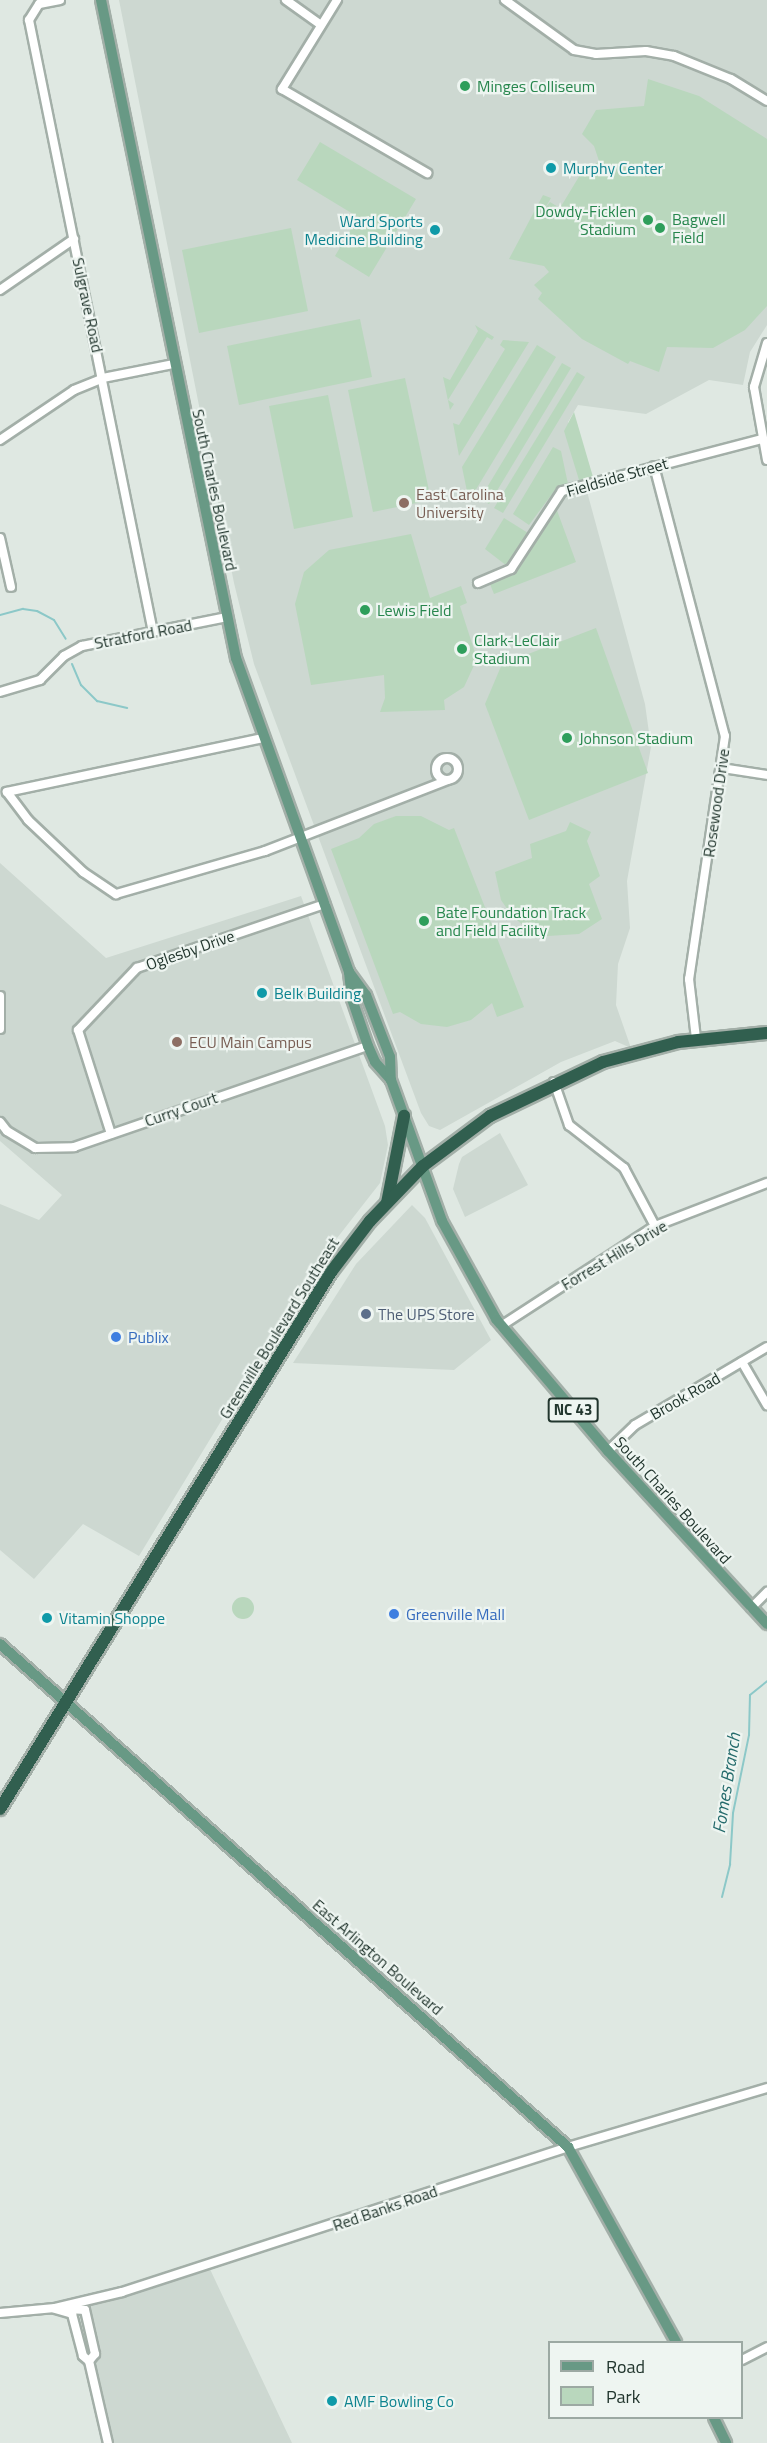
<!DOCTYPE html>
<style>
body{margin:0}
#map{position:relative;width:767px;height:2443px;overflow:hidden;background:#dfe8e2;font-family:"Titillium Web",sans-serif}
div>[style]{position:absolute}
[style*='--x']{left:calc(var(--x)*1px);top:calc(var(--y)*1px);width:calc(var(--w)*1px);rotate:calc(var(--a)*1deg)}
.built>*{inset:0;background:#cdd8d1}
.green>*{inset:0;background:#b9d7bd}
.round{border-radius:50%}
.stream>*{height:2px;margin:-1px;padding:0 1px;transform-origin:1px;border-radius:1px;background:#8cc8c8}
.roads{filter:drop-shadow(2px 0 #a3afa8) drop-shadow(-2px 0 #a3afa8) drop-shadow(0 2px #a3afa8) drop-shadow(0 -2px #a3afa8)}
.minor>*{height:8px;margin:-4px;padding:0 4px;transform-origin:4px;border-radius:4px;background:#fff}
.minor>.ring{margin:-4px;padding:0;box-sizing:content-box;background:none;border:8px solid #fff;border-radius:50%}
.major>*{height:10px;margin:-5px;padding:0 5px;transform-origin:5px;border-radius:5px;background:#689985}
.highway>*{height:12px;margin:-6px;padding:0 6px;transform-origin:6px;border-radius:6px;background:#315f4f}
.dots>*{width:16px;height:16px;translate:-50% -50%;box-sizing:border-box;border:3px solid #eef5f1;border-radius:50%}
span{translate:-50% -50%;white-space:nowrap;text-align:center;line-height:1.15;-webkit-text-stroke:4.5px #eef5f1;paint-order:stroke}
.shield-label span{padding:2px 4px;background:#eef5f1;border:2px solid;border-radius:4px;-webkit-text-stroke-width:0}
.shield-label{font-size:15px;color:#22362e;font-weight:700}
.leisure-label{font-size:16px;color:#27864d}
.left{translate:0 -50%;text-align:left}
.right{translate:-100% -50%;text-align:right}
.culture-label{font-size:16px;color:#0d838f}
.street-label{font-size:16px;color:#22362e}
.education-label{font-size:16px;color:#785e54}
.service-label{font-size:16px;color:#4e5e75}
.shop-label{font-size:16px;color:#366cbe}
.water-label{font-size:18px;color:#236a6b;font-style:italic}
.legend{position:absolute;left:548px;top:2341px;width:195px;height:78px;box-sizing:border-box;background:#eef5f1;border:2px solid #9ca9a3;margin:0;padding:8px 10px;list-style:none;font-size:18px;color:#22362e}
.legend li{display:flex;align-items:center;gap:12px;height:30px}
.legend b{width:30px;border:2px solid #9ca9a3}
</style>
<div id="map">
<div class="built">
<div style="clip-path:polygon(119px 0,767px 0,767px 325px,750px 352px,743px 385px,709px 380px,646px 414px,578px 405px,568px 422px,645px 704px,651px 747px,627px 881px,630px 928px,618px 964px,616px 1005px,631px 1048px,615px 1041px,561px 1062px,440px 1130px,429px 1126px,421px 1113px,254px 664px,234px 583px)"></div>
<div style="clip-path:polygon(0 863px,106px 958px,301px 896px,385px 1126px,388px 1145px,380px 1183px,316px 1265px,139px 1556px,83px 1524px,34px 1579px,0 1550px,0 1204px,39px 1220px,62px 1195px,0 1141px)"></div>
<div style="clip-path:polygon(500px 1133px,528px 1185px,465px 1217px,453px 1189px,459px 1164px,462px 1157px)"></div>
<div style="clip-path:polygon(412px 1205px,425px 1218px,491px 1340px,454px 1370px,293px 1363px,356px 1264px)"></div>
<div style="clip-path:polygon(208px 2265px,292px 2443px,108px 2443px,89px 2361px,95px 2353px,83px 2302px)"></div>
</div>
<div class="green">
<div style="clip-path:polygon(648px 79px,699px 96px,767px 139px,767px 306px,745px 330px,713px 348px,667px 347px,659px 372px,630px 361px,628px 364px,582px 339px,538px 299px,542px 293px,534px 285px,549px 272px,544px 266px,509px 259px,543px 195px,551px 198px,545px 208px,550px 202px,560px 208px,583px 170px,589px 170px,599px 161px,594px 146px,582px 134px,596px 110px,644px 106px)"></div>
<div style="clip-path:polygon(320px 142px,416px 199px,369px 277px,335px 256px,358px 217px,297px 180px)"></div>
<div style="clip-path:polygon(291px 228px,308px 311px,199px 333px,182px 250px)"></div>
<div style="clip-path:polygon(360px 319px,372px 377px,239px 405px,227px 346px)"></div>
<div style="clip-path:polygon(475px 325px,494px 337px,492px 340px,487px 337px,448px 400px,454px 404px,450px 410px,443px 377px,450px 380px,478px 331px)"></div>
<div style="clip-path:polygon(503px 340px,529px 342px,459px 456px,453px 423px,459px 425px,505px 349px,500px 345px)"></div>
<div style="clip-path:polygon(537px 345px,556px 357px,469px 501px,462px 467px)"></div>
<div style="clip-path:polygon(562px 363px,571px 368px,489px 504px,480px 499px)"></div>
<div style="clip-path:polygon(577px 372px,585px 377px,503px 513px,494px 508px)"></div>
<div style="clip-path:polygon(405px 378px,431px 500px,373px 512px,348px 390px)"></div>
<div style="clip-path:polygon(328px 395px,353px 517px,294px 529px,269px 406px)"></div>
<div style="clip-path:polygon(574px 412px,593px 477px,579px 480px,564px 431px)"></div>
<div style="clip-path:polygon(553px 447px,561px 451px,568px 484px,555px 490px,529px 525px,513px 514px)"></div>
<div style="clip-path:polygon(555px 505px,576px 562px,494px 594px,490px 584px,514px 572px)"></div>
<div style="clip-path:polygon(504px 518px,528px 533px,507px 566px,485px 549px)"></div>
<div style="clip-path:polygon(411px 534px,430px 598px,461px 586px,467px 603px,460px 606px,477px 659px,464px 687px,444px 700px,445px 710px,380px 712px,385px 698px,384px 675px,311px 685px,295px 604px,304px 572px,329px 550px)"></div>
<div style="clip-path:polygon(596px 628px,648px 773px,529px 820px,485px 704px,502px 664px)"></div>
<div style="clip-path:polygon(396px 816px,421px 816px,449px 830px,454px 828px,524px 1007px,497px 1017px,492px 1003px,471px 1020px,447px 1027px,421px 1024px,400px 1012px,393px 1014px,331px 849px,359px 838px,374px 824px)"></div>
<div style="clip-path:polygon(570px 822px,591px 832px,587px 841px,600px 876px,589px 884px,602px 919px,579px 934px,548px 936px,529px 930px,512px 916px,501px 900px,495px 872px,532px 858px,530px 844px,566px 831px)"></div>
<div class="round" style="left:232px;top:1597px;width:22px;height:22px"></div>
</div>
<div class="stream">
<div style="--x:0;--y:615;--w:24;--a:-15"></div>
<div style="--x:23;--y:609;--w:14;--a:8"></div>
<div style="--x:37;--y:611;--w:19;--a:28"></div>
<div style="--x:54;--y:620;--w:22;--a:58"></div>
<div style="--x:72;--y:664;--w:23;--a:67"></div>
<div style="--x:81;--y:685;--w:23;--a:45"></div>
<div style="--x:97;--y:701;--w:31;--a:13"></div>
<div style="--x:722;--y:1897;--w:34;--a:-76"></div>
<div style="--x:730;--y:1864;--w:51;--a:-86.6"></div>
<div style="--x:733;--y:1813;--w:80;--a:-78.4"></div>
<div style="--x:749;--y:1735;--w:40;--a:-88.6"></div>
<div style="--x:750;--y:1695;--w:22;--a:-39"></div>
</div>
<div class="roads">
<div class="minor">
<div style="--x:60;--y:0;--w:21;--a:169"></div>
<div style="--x:39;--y:4;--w:19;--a:122"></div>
<div style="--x:29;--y:20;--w:624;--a:78.55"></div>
<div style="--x:286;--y:0;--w:43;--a:35.5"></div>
<div style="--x:337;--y:0;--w:105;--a:121.7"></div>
<div style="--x:282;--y:89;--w:168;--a:30.1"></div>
<div style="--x:505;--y:0;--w:85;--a:35.9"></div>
<div style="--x:574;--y:50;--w:22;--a:10"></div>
<div style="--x:596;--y:54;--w:50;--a:-3.4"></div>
<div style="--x:646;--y:51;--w:28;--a:10"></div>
<div style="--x:674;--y:56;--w:61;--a:22"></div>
<div style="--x:731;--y:79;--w:42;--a:31.4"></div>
<div style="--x:0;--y:290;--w:90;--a:-34.6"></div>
<div style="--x:767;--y:343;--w:46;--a:106.5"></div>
<div style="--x:754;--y:387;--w:74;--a:79.9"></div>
<div style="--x:0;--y:440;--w:89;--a:-34"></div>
<div style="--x:74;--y:390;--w:31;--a:-22"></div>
<div style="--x:103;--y:378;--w:71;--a:-11.3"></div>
<div style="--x:654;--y:466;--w:279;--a:75.3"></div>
<div style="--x:725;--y:736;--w:246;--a:98.4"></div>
<div style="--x:689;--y:979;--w:60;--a:83.3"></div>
<div style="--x:0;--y:538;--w:50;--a:77.3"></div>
<div style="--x:478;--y:583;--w:36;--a:-23"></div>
<div style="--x:511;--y:569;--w:93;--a:-56.8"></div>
<div style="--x:562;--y:491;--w:207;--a:-14.6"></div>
<div style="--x:0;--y:692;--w:42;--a:-16.7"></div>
<div style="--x:40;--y:680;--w:34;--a:-45"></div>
<div style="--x:64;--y:656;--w:21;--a:-29"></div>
<div style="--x:82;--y:646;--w:148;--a:-11.3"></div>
<div style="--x:263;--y:738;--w:262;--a:168.1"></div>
<div style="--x:7;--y:792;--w:35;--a:53"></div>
<div style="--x:28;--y:820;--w:76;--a:43.4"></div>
<div style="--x:83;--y:872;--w:40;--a:34"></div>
<div style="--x:116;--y:894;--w:155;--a:-16.1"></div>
<div style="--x:265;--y:851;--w:196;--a:-21.2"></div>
<div class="ring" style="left:436px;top:758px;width:14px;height:14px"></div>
<div style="--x:722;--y:768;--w:46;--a:8.8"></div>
<div style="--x:0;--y:996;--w:33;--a:90"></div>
<div style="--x:554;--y:1082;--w:46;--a:70.8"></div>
<div style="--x:569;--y:1125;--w:70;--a:38"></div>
<div style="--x:624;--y:1168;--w:66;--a:61.9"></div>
<div style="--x:0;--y:1122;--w:11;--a:52"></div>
<div style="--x:7;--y:1131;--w:33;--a:31"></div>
<div style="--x:35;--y:1148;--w:39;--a:-1"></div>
<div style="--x:74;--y:1147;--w:311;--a:-19"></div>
<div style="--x:111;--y:1134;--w:109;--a:-107.6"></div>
<div style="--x:78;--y:1030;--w:86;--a:-46.4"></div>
<div style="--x:137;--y:968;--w:199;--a:-18.8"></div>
<div style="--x:501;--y:1326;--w:184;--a:-33"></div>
<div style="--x:655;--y:1226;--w:120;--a:-21"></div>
<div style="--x:742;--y:1362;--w:50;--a:59.8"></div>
<div style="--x:608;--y:1451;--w:37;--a:-44"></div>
<div style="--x:635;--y:1425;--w:153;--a:-30.6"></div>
<div style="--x:751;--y:1608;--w:23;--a:-45"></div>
<div style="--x:55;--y:2309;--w:18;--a:16"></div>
<div style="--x:72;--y:2314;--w:43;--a:75.3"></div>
<div style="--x:83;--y:2356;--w:8;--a:40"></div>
<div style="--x:89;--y:2361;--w:84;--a:77"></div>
<div style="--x:68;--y:2309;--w:17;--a:3"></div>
<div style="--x:85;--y:2310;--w:45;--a:77.2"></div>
<div style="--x:95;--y:2354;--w:9;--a:131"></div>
<div style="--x:0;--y:2313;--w:55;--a:-5.2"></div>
<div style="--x:55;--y:2308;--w:69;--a:-13.4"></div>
<div style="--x:122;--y:2292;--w:469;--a:-18"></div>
<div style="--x:568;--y:2147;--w:208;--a:-16.5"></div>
<div style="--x:742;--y:2360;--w:28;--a:-27"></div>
</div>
<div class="major">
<div style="--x:101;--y:0;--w:672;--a:78.41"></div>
<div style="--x:236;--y:658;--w:334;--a:70.2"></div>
<div style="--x:349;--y:972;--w:27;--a:84"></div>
<div style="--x:352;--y:999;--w:50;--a:71.2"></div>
<div style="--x:368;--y:1046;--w:17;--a:66"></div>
<div style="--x:375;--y:1062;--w:24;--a:48"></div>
<div style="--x:349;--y:972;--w:29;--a:54"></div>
<div style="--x:366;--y:995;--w:66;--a:68.8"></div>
<div style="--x:390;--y:1057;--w:23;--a:88"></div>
<div style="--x:391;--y:1080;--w:150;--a:70.1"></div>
<div style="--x:442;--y:1221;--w:112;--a:61.1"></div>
<div style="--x:496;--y:1319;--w:173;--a:49.7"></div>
<div style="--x:608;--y:1451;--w:235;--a:47.4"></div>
<div style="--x:0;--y:1644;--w:759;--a:41.53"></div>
<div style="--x:568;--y:2147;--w:223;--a:61"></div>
<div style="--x:714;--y:2418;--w:28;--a:64"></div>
</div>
<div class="highway">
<div style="--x:387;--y:1203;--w:89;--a:-78.9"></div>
<div style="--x:0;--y:1809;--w:631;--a:-58.35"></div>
<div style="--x:331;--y:1272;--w:64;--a:-52.6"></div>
<div style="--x:370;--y:1221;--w:76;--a:-46.1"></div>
<div style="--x:423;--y:1166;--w:84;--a:-36.7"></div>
<div style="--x:490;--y:1116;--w:125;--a:-25.5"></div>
<div style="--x:603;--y:1062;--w:78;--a:-14.9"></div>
<div style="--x:678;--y:1042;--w:89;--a:-5.8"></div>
</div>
</div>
<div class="dots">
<div style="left:465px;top:86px;background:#2e9e5b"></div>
<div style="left:551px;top:168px;background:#0f9aa8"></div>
<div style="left:648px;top:220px;background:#2e9e5b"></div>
<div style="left:660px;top:228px;background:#2e9e5b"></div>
<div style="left:435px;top:230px;background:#0f9aa8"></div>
<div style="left:404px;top:503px;background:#8d6e63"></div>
<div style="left:365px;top:610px;background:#2e9e5b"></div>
<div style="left:462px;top:649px;background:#2e9e5b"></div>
<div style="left:567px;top:738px;background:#2e9e5b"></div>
<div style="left:424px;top:921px;background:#2e9e5b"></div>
<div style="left:262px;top:993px;background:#0f9aa8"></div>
<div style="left:177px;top:1042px;background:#8d6e63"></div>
<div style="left:366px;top:1314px;background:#5c6f8a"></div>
<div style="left:116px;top:1337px;background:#3f7fe0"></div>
<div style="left:394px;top:1614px;background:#3f7fe0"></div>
<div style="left:47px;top:1618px;background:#0f9aa8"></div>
<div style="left:332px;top:2401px;background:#0f9aa8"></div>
</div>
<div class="shield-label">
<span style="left:573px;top:1410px">NC 43</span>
</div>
<div class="leisure-label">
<span class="left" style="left:477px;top:86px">Minges Colliseum</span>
<span class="right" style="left:636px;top:220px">Dowdy-Ficklen<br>Stadium</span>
<span class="left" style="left:672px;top:228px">Bagwell<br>Field</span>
<span class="left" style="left:377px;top:610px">Lewis Field</span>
<span class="left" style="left:474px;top:649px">Clark-LeClair<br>Stadium</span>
<span class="left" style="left:579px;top:738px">Johnson Stadium</span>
<span class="left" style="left:436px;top:921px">Bate Foundation Track<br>and Field Facility</span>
</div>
<div class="culture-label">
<span class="left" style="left:563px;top:168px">Murphy Center</span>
<span class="right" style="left:423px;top:230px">Ward Sports<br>Medicine Building</span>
<span class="left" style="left:274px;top:993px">Belk Building</span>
<span class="left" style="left:59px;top:1618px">Vitamin Shoppe</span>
<span class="left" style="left:344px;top:2401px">AMF Bowling Co</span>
</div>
<div class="street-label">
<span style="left:88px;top:305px;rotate:78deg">Sulgrave Road</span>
<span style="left:617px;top:477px;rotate:-16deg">Fieldside Street</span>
<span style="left:215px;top:490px;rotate:78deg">South Charles Boulevard</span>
<span style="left:143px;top:634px;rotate:-11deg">Stratford Road</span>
<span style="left:716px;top:803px;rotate:-82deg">Rosewood Drive</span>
<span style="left:190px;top:950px;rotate:-19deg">Oglesby Drive</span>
<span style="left:181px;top:1109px;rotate:-19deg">Curry Court</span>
<span style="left:614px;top:1255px;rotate:-31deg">Forrest Hills Drive</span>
<span style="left:279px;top:1328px;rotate:-58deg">Greenville Boulevard Southeast</span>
<span style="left:685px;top:1396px;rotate:-30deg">Brook Road</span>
<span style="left:673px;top:1500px;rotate:48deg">South Charles Boulevard</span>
<span style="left:378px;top:1957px;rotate:41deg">East Arlington Boulevard</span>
<span style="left:385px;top:2208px;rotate:-19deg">Red Banks Road</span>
</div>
<div class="education-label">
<span class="left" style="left:416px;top:503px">East Carolina<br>University</span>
<span class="left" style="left:189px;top:1042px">ECU Main Campus</span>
</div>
<div class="service-label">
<span class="left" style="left:378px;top:1314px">The UPS Store</span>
</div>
<div class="shop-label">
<span class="left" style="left:128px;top:1337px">Publix</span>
<span class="left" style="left:406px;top:1614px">Greenville Mall</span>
</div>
<div class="water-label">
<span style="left:727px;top:1783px;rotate:-81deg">Fomes Branch</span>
</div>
<ul class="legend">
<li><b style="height:8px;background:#689985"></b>Road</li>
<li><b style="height:16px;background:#b9d7bd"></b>Park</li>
</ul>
</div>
